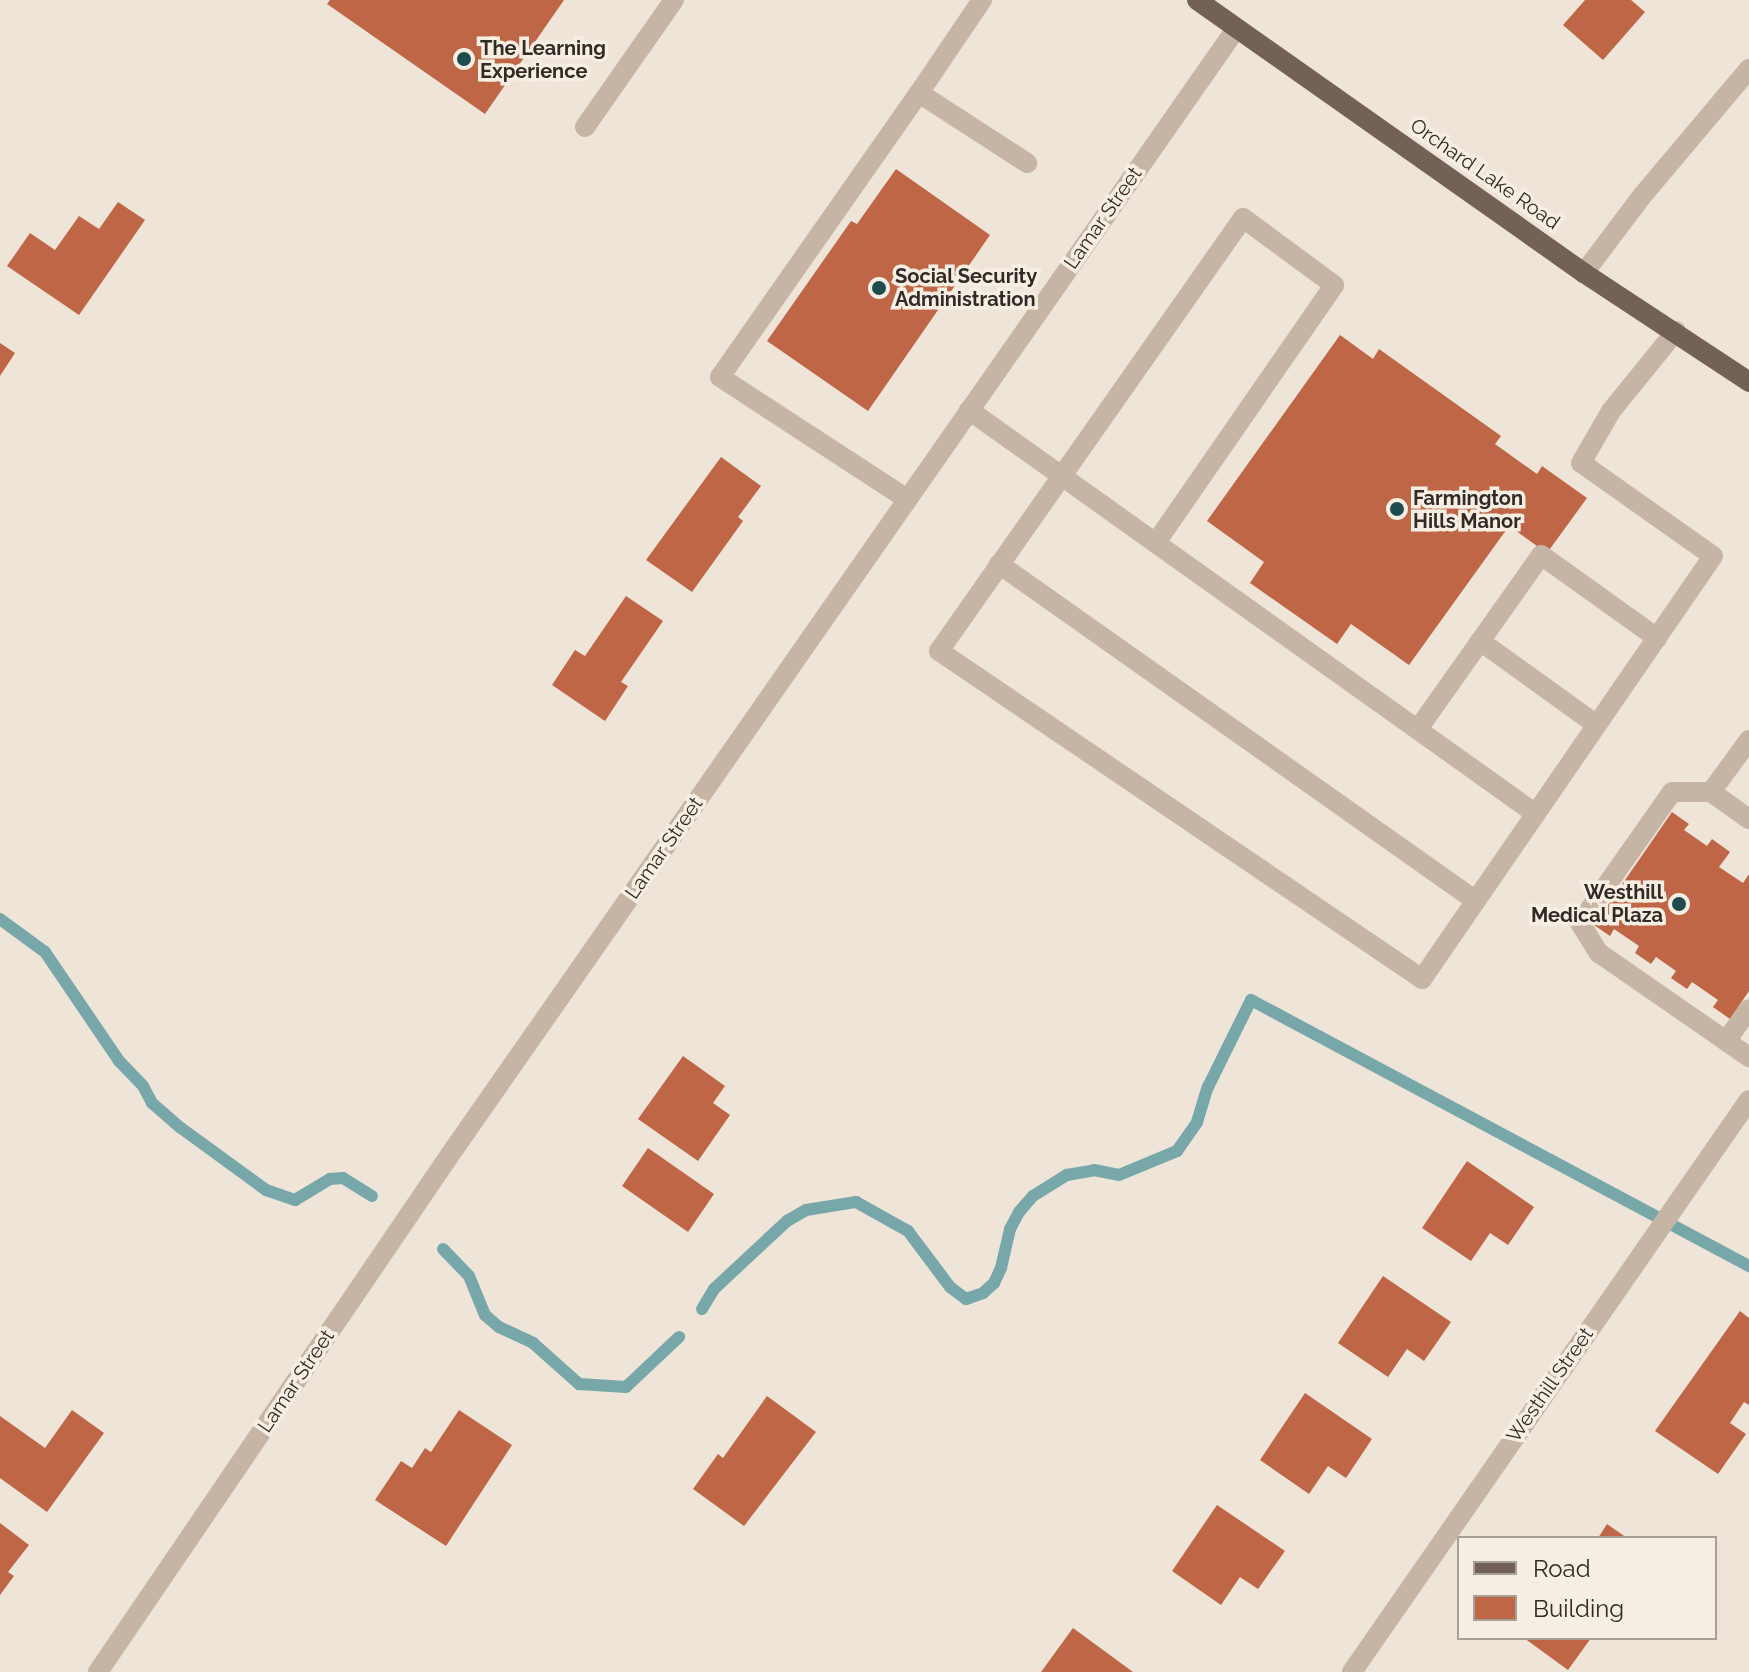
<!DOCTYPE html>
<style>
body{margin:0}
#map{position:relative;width:1749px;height:1672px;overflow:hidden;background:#efe4d8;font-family:Raleway,sans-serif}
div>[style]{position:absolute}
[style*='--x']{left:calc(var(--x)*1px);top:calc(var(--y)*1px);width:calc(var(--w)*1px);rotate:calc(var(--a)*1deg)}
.stream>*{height:12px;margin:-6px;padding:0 6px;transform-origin:6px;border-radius:6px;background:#78a7aa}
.building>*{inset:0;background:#be6646}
.minor>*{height:20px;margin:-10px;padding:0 10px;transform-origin:10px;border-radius:10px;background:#c6b5a5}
.major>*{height:20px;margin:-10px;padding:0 10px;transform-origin:10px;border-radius:10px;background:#736157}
.dots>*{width:22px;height:22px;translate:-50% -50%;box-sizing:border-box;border:4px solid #f7eee3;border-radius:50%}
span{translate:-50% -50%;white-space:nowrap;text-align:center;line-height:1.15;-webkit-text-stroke:7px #f7eee3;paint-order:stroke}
.poi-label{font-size:20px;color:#322a25;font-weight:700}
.left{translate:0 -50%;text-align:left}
.right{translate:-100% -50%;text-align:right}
.street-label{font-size:20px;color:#322a25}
.legend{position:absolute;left:1457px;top:1536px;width:260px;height:104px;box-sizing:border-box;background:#f7eee3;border:2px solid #a8a097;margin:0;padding:10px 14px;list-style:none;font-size:24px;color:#322a25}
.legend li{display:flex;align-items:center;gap:16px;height:40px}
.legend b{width:40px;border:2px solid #a8a097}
</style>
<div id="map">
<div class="stream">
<div style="--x:0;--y:919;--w:56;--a:36.3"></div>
<div style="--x:45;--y:952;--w:132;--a:55.8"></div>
<div style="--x:119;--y:1061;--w:35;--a:46"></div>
<div style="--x:143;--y:1086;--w:19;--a:62"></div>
<div style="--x:152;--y:1103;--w:38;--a:41"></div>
<div style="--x:181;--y:1128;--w:105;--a:36.1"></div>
<div style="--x:266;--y:1190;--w:31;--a:19"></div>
<div style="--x:295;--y:1200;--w:41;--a:-31"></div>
<div style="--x:330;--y:1179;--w:13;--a:-4"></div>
<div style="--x:343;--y:1178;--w:34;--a:32"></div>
<div style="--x:443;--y:1249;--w:37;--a:46"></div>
<div style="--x:469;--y:1276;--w:42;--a:67.7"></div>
<div style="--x:485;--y:1315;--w:18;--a:41"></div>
<div style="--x:499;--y:1327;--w:38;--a:25"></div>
<div style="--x:533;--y:1343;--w:62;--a:41.7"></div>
<div style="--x:579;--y:1384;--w:47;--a:3.7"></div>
<div style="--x:626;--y:1387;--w:73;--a:-43.3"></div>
<div style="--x:702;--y:1309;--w:23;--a:-59"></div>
<div style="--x:714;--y:1289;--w:100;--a:-43"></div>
<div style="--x:787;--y:1221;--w:22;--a:-30"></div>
<div style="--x:806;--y:1210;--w:51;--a:-9.1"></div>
<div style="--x:856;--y:1202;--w:60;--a:29.1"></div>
<div style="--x:908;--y:1231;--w:70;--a:53.1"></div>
<div style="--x:950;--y:1287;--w:20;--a:37"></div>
<div style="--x:966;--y:1299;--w:18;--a:-19"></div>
<div style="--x:983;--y:1293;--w:15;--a:-42"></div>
<div style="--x:994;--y:1283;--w:17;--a:-65"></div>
<div style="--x:1001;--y:1268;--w:40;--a:-77"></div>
<div style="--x:1010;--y:1229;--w:19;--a:-62"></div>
<div style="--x:1019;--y:1212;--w:21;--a:-49"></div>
<div style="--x:1033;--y:1196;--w:40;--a:-32"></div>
<div style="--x:1067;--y:1175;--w:27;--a:-10"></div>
<div style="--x:1094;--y:1170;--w:25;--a:11"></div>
<div style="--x:1119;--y:1175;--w:63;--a:-22.5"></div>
<div style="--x:1177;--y:1151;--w:35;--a:-55"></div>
<div style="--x:1197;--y:1122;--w:37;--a:-73"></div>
<div style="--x:1208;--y:1087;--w:97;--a:-63.7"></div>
<div style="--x:1251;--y:1000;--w:565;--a:28.11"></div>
</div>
<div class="building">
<div style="clip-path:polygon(330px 0,564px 0,485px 114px,327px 4px)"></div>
<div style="clip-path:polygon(1585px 0,1631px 0,1645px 12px,1603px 60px,1563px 25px)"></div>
<div style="clip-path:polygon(896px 169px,990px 235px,868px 411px,767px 341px,851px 221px,857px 224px)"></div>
<div style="clip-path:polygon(118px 202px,145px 220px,79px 315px,7px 266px,30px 233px,55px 250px,79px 216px,99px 229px)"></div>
<div style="clip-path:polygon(1340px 335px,1373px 359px,1379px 349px,1501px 436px,1495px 444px,1537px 474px,1542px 466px,1587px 498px,1547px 553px,1509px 526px,1409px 665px,1351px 624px,1337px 644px,1250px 583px,1264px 562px,1207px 521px)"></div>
<div style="clip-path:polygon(0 343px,15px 353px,0 376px)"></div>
<div style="clip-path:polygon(721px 457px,761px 486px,738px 517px,743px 521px,692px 592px,646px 560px)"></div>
<div style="clip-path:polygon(626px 596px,663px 621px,621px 682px,628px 686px,605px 721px,552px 685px,575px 650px,585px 656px)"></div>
<div style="clip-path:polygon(1672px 812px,1689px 824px,1684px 830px,1707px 846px,1712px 839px,1730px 852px,1719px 867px,1743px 883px,1749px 874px,1749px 991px,1730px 1019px,1713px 1007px,1718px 1000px,1692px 982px,1687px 989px,1671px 978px,1676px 971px,1656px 957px,1651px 964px,1635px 953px,1639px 946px,1614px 929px,1610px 936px,1594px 925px)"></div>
<div style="clip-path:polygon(683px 1056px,725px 1086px,713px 1103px,730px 1115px,698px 1161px,638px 1119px)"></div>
<div style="clip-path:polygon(648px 1148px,714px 1194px,688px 1232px,622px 1186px)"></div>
<div style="clip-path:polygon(1467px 1161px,1534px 1207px,1508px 1245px,1490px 1233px,1471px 1261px,1422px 1228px)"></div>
<div style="clip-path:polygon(1383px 1276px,1451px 1322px,1424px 1361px,1407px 1349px,1388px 1377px,1338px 1343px)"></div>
<div style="clip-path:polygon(1740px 1311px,1749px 1318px,1749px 1405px,1744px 1402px,1730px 1423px,1746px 1434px,1718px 1474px,1655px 1431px)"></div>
<div style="clip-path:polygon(1305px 1393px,1372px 1439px,1346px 1478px,1328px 1466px,1309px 1494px,1260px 1460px)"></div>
<div style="clip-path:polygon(767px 1396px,816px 1432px,744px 1526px,693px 1489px,718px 1454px,723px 1458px)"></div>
<div style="clip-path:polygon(72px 1410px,104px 1433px,47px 1512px,0 1478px,0 1416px,45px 1448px)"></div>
<div style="clip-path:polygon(459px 1410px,512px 1445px,446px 1546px,375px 1500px,401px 1461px,412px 1468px,425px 1448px,431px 1452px)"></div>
<div style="clip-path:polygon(1217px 1505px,1285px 1551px,1258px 1589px,1240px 1577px,1221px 1605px,1172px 1571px)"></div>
<div style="clip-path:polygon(0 1523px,29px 1545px,8px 1572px,14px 1576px,0 1595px)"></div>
<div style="clip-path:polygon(1607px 1524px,1627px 1538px,1598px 1538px)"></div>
<div style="clip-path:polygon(1073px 1628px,1133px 1672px,1041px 1672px)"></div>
<div style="clip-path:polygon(1524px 1638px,1591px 1638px,1568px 1670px)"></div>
</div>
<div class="minor">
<div style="--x:982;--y:0;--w:112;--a:124.1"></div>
<div style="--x:919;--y:93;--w:129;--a:32.9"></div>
<div style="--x:585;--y:127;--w:155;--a:-55"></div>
<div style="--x:1584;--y:273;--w:96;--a:-53"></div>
<div style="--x:1642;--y:196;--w:166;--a:-49.9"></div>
<div style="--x:969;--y:410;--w:696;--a:35.47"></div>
<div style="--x:907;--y:499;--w:223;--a:-146.9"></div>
<div style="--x:720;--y:377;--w:347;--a:-55"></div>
<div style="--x:1157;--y:541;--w:311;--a:-55.3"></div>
<div style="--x:1334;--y:285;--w:113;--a:-143.6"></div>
<div style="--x:1243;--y:218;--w:529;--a:125.07"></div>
<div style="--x:939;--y:651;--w:584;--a:34.18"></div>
<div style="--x:1422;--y:979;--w:513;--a:-55.47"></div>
<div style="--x:1713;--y:556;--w:161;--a:-144.8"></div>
<div style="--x:1581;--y:463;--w:60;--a:-60"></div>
<div style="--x:1611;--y:411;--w:103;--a:-50.9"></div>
<div style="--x:999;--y:564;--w:584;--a:35.24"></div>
<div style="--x:1480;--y:641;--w:144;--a:35.7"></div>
<div style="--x:1418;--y:729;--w:213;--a:-54.7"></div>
<div style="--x:1541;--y:555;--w:143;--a:35.6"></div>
<div style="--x:1749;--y:740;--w:64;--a:126.2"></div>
<div style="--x:1711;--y:792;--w:39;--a:180"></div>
<div style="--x:1672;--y:792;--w:160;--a:125.1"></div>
<div style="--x:1580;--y:923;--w:36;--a:58"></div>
<div style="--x:1599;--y:953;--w:183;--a:34.7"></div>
<div style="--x:1711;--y:792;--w:47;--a:35.4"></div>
<div style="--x:1726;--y:1041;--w:39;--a:-54"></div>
<div style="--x:98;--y:1672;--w:633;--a:-55.76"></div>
<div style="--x:454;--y:1149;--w:1366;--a:-55.08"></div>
<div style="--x:1352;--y:1672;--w:696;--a:-55.24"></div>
</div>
<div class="major">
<div style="--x:1197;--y:0;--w:474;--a:35.2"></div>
<div style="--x:1584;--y:273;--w:198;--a:33.4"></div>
</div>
<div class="dots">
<div style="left:464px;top:59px;background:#1e4c50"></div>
<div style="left:879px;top:288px;background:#1e4c50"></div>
<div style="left:1397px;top:509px;background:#1e4c50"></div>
<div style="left:1679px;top:904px;background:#1e4c50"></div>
</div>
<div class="poi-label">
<span class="left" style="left:480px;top:60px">The Learning<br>Experience</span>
<span class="left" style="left:895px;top:288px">Social Security<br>Administration</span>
<span class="left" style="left:1413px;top:510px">Farmington<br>Hills Manor</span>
<span class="right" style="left:1663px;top:904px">Westhill<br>Medical Plaza</span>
</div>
<div class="street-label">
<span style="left:1485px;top:174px;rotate:35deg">Orchard Lake Road</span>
<span style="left:1103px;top:218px;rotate:-55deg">Lamar Street</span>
<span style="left:664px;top:848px;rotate:-55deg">Lamar Street</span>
<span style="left:296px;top:1381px;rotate:-56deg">Lamar Street</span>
<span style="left:1550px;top:1385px;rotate:-55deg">Westhill Street</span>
</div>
<ul class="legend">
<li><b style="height:10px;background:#736157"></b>Road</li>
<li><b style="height:22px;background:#be6646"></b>Building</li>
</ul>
</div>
